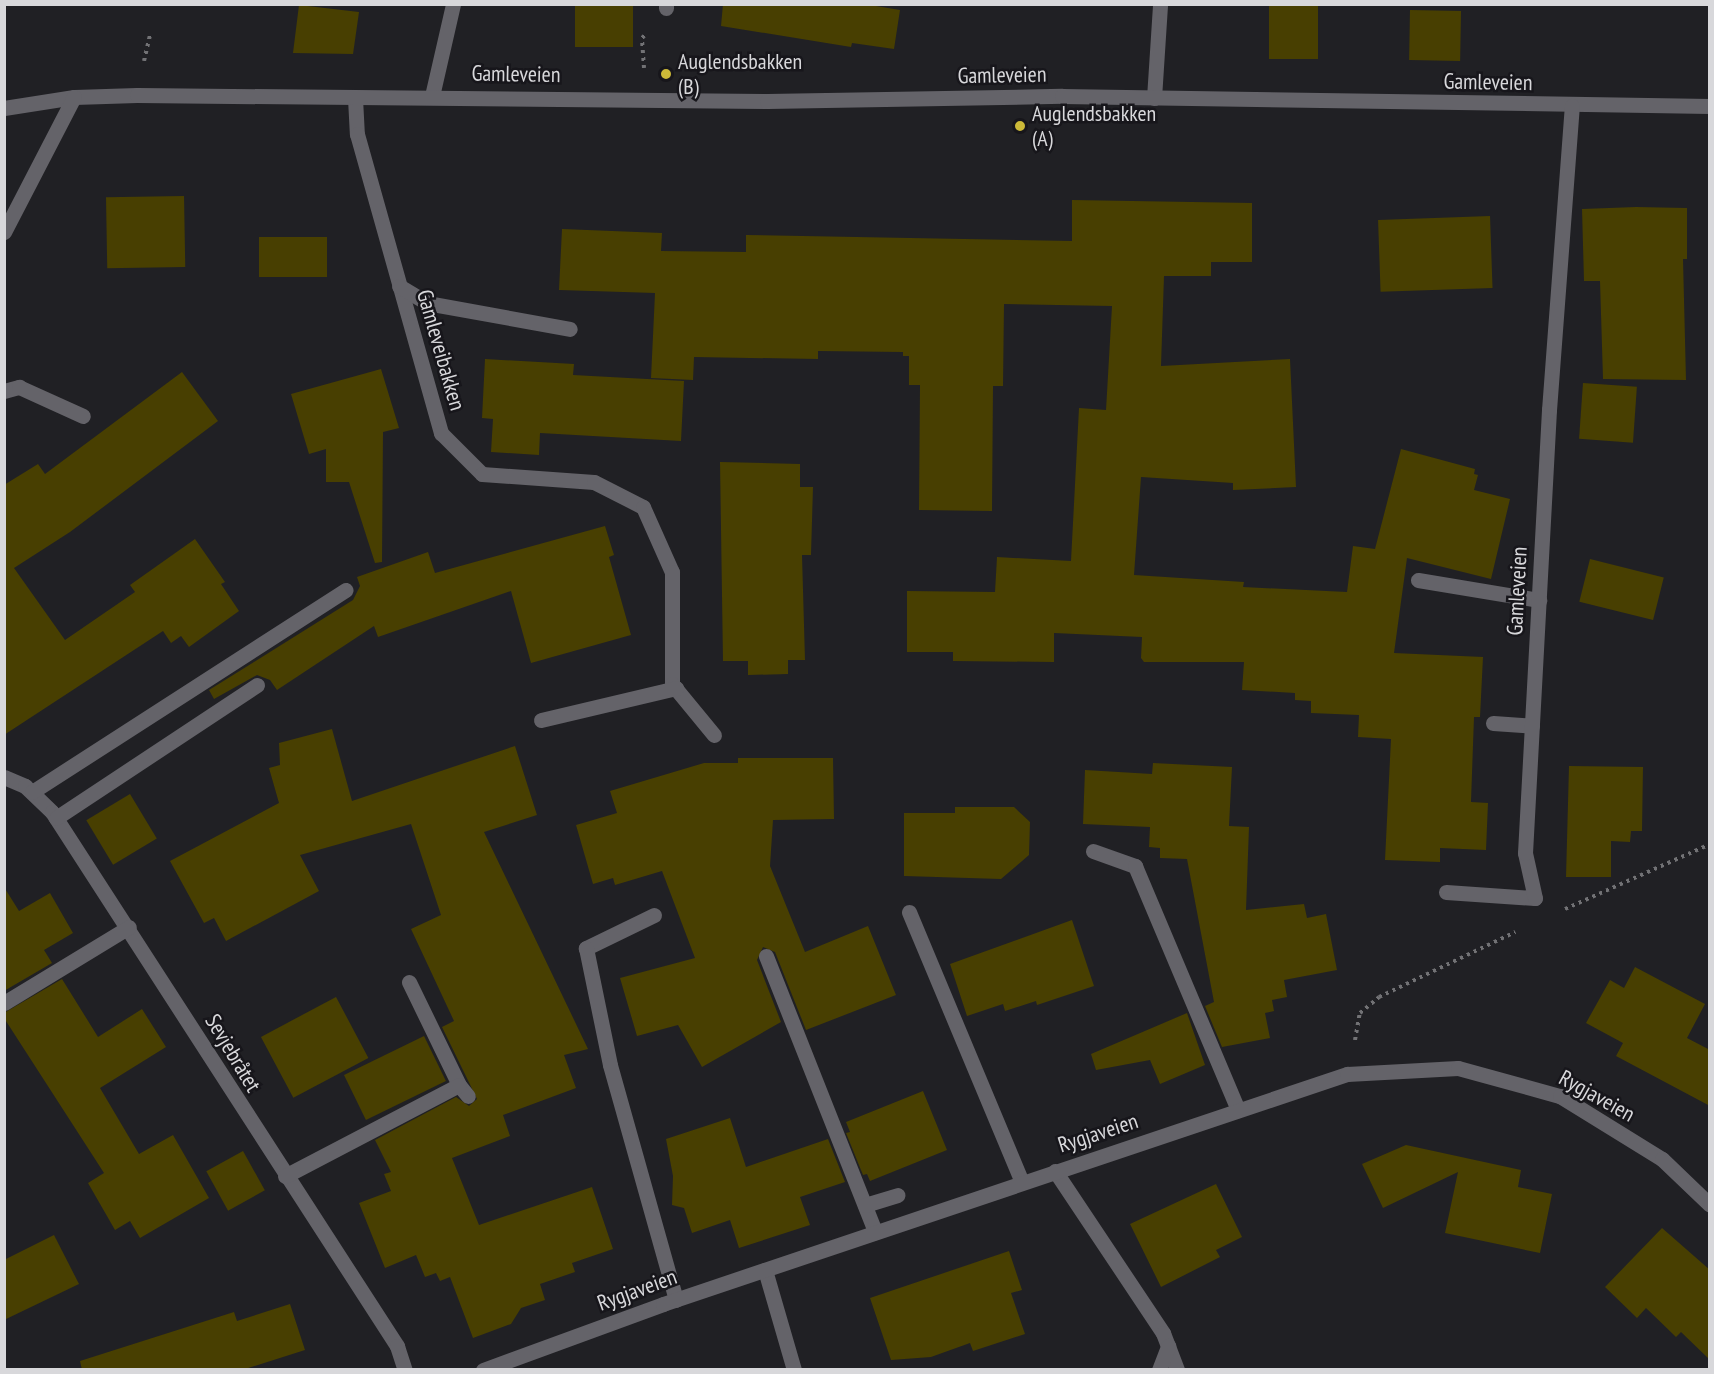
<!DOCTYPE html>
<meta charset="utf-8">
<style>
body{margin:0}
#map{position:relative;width:1714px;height:1374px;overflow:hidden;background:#202024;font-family:"PT Sans Narrow",sans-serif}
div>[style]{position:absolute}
.building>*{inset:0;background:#483f01;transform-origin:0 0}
.path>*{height:4px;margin-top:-2px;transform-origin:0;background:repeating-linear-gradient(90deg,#727275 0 3px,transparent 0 7.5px)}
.minor>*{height:15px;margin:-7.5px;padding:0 7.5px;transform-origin:7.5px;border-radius:7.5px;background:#646369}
.dots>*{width:16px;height:16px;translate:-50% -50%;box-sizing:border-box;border:3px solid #17161b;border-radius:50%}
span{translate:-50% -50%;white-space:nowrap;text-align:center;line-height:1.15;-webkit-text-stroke:5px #17161b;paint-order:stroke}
.poi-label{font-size:22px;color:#d8d8db}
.left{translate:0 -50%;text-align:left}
.street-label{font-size:22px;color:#d8d8db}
.frame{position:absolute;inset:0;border:6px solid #d8d8db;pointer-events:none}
</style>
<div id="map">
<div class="building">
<i style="left:575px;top:4px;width:58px;height:43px"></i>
<i style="clip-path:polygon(723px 4px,864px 4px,900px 10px,894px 49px,852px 43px,851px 47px,721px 26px)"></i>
<i style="left:1269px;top:4px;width:49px;height:55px"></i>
<i style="clip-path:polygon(299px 5px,359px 12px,353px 54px,293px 53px)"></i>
<i style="left:1410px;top:10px;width:51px;height:50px;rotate:1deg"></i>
<i style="left:184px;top:196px;width:71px;height:78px;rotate:89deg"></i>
<i style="clip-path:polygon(1072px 200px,1252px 203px,1252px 262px,1211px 262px,1211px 276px,1164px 276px,1161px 366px,1290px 359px,1296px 487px,1233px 490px,1233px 483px,1141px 477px,1134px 575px,1244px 582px,1243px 587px,1347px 592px,1353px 546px,1375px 549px,1401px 449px,1475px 469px,1474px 474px,1478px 475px,1474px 490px,1510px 499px,1491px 579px,1407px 558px,1394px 653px,1483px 657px,1480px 717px,1474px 717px,1471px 802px,1488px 803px,1486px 850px,1440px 848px,1440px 862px,1385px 860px,1391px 739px,1358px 737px,1359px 715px,1311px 713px,1311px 701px,1295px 700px,1295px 693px,1242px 690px,1244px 662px,1144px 662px,1141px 658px,1142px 637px,1054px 633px,1054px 662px,953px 661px,953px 652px,907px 652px,907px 591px,995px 592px,997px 557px,1071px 561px,1079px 408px,1106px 410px,1112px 306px,1004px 304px,1003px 386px,993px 386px,992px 511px,919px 510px,920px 385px,909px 385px,909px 356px,903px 356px,903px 352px,818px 351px,818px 359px,694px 357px,693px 380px,651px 378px,655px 293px,559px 290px,562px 229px,662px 233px,661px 251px,746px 252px,746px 235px,1072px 241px)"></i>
<i style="clip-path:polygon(1636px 207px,1687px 208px,1687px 259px,1683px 259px,1686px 380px,1603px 379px,1600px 281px,1584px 281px,1582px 209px)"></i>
<i style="left:1490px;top:216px;width:72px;height:112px;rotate:88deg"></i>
<i style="left:259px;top:237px;width:68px;height:40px"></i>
<i style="clip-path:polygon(485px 359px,574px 364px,573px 375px,684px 381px,681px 441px,540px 433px,539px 455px,491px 452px,493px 419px,482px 418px)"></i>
<i style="clip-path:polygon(381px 369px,399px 428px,383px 432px,382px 562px,375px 563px,349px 482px,326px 482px,326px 449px,309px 454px,291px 394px)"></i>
<i style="clip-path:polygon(182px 372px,218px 421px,70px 532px,14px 568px,65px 640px,135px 592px,130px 585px,195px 539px,225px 582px,221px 584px,239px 611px,189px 647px,181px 636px,171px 643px,163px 631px,4px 735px,4px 485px,38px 464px,45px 474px)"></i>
<i style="left:1583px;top:383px;width:54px;height:56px;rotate:4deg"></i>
<i style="clip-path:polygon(720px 462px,800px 464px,800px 487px,813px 487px,811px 555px,802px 555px,805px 660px,788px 660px,788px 674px,748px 675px,748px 661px,723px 661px)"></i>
<i style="clip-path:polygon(605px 526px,614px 555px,609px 557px,631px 635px,531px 663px,511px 591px,378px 637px,374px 626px,277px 690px,270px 680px,257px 675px,214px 699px,209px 690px,353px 600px,360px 586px,357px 577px,428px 552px,435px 573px)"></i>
<i style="left:1590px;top:559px;width:76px;height:44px;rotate:14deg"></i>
<i style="clip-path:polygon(332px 729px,352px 801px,515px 746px,537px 815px,484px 832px,588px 1049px,564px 1055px,576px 1088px,503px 1115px,510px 1136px,452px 1158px,479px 1225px,592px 1187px,613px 1249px,572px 1263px,575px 1272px,540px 1284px,545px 1300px,521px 1308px,511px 1324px,473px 1338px,450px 1277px,440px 1281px,436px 1273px,425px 1277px,416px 1255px,385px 1268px,359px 1203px,391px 1191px,384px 1174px,391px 1172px,375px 1140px,456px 1097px,469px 1106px,477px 1099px,442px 1027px,454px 1021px,411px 929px,441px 915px,411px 824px,300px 855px,319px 891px,226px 941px,214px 918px,204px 923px,170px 861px,279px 803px,269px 768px,280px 765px,279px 743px)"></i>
<i style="clip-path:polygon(738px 758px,833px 758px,834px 819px,773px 820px,770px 866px,805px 952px,868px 926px,896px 995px,806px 1030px,775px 952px,763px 947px,757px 960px,781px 1022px,702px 1067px,678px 1025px,637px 1036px,620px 978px,695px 958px,662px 871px,615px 885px,613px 878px,593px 884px,576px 825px,617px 813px,610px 791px,704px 763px,738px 763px)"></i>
<i style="clip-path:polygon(1153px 763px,1232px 767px,1229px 826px,1249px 827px,1246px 910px,1304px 904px,1307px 918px,1326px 914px,1337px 970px,1284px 980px,1287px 997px,1272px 1000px,1274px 1011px,1265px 1013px,1270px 1038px,1222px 1047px,1205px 1006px,1214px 1002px,1187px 859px,1160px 858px,1160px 848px,1149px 847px,1150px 827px,1083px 824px,1085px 770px,1152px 774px)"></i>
<i style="clip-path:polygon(1569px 766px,1643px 767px,1642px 831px,1631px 831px,1630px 842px,1611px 841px,1611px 877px,1566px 877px)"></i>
<i style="left:130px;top:794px;width:52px;height:51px;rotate:59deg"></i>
<i style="clip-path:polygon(955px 807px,1014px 807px,1030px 822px,1029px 855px,1001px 879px,904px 876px,904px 813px,955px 813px)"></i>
<i style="clip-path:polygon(4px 887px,19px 911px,50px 893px,73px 933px,44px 950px,52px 963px,4px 991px)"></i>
<i style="clip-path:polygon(1072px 920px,1094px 986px,1037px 1005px,1036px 1001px,1005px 1011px,1003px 1004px,967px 1016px,950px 964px)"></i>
<i style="clip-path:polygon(1635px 967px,1705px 1004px,1687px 1038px,1710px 1050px,1710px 1106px,1616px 1056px,1623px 1043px,1586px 1023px,1610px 980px,1624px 988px)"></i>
<i style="clip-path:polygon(62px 979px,98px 1037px,142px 1009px,166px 1047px,100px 1088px,139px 1154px,173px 1135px,209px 1198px,140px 1238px,130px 1221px,115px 1230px,88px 1183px,104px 1173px,4px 1018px,4px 1013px)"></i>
<i style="left:336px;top:997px;width:69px;height:85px;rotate:62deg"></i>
<i style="clip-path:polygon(1187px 1013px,1205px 1065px,1160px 1084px,1150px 1060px,1096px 1070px,1091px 1054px)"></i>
<i style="left:424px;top:1036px;width:50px;height:89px;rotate:64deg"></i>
<i style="clip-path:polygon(923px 1091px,947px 1150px,870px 1181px,867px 1174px,863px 1175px,846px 1133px,850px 1132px,846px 1122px)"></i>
<i style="clip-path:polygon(730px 1118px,746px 1167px,828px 1139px,845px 1182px,800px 1197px,810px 1225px,739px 1248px,730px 1220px,692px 1233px,684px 1208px,672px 1205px,673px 1176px,666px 1139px)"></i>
<i style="clip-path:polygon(1406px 1145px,1521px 1170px,1518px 1187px,1552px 1194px,1540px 1253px,1445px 1233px,1458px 1172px,1383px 1208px,1362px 1164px)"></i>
<i style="left:243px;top:1151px;width:45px;height:42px;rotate:61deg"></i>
<i style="clip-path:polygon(1216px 1184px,1242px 1237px,1216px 1250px,1220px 1257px,1161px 1287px,1130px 1224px)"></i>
<i style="clip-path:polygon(1662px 1228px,1710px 1270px,1710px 1360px,1681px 1332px,1676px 1337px,1646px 1308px,1637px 1318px,1605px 1287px)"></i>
<i style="clip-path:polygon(54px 1235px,79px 1284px,4px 1320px,4px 1260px)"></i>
<i style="clip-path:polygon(1009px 1251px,1022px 1290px,1011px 1293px,1025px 1334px,973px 1351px,970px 1343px,931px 1357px,891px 1360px,870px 1298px)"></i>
<i style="clip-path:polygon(290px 1304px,305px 1350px,242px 1370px,82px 1370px,80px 1361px,234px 1312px,237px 1321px)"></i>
</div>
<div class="path">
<i style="left:144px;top:61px;width:27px;rotate:-77deg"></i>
<i style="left:644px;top:68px;width:30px;rotate:-94deg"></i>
<i style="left:642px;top:38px;width:7px;rotate:-45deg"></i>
<i style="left:1565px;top:909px;width:159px;rotate:-24.1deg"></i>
<i style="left:1355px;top:1040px;width:27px;rotate:-80deg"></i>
<i style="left:1360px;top:1013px;width:25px;rotate:-40deg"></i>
<i style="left:1379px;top:997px;width:151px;rotate:-25.5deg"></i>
</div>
<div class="minor">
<i style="left:666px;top:8px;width:4px;rotate:-90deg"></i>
<i style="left:432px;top:96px;width:94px;rotate:-77.1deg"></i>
<i style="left:355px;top:98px;width:36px;rotate:87deg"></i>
<i style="left:357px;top:134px;width:311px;rotate:74.3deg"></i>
<i style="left:441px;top:433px;width:58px;rotate:45deg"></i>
<i style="left:482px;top:474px;width:112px;rotate:4.1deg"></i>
<i style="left:594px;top:482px;width:55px;rotate:27deg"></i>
<i style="left:643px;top:507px;width:71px;rotate:66deg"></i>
<i style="left:672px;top:572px;width:112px;rotate:90deg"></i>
<i style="left:672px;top:684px;width:66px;rotate:50.5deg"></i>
<i style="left:1154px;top:98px;width:94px;rotate:-86.3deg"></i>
<i style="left:4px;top:108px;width:71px;rotate:-8.9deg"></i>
<i style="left:74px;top:97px;width:63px;rotate:-1.8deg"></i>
<i style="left:137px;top:95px;width:630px;rotate:0.55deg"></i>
<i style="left:767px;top:101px;width:295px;rotate:-1deg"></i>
<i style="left:1062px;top:96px;width:648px;rotate:0.88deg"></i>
<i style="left:4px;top:232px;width:152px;rotate:-62.6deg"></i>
<i style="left:399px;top:286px;width:33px;rotate:31deg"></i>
<i style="left:427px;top:303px;width:145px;rotate:10.3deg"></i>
<i style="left:4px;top:391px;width:16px;rotate:-15deg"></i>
<i style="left:19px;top:387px;width:70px;rotate:24.4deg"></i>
<i style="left:1418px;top:580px;width:123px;rotate:9.4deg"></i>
<i style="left:541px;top:720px;width:139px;rotate:-13.3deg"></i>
<i style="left:1493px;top:723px;width:39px;rotate:4deg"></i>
<i style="left:4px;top:777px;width:23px;rotate:23deg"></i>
<i style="left:25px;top:786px;width:37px;rotate:44deg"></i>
<i style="left:52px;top:812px;width:636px;rotate:57.13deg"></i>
<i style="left:397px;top:1346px;width:25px;rotate:72deg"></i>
<i style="left:32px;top:792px;width:373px;rotate:-32.8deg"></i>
<i style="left:56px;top:818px;width:241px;rotate:-33.5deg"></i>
<i style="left:1093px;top:851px;width:45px;rotate:19.7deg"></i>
<i style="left:1135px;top:866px;width:265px;rotate:67.1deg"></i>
<i style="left:1446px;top:892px;width:89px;rotate:3.9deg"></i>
<i style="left:1535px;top:898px;width:46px;rotate:-102.5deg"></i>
<i style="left:1525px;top:853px;width:444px;rotate:-86.9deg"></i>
<i style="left:1549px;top:410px;width:305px;rotate:-85.7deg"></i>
<i style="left:909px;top:912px;width:293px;rotate:67.3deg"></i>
<i style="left:654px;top:915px;width:76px;rotate:154.1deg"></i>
<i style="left:586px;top:948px;width:119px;rotate:78.4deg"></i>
<i style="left:610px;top:1065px;width:244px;rotate:74.3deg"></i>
<i style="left:766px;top:956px;width:297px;rotate:68.4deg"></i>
<i style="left:409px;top:982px;width:114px;rotate:64.1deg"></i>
<i style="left:459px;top:1085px;width:14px;rotate:51deg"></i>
<i style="left:4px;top:1003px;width:146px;rotate:-31.3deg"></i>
<i style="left:1055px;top:1171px;width:195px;rotate:56.3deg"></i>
<i style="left:1163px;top:1333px;width:40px;rotate:69deg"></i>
<i style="left:285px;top:1176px;width:196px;rotate:-27.6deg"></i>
<i style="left:865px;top:1205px;width:34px;rotate:-17deg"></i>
<i style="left:765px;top:1270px;width:104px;rotate:73.8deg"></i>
<i style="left:483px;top:1370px;width:192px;rotate:-20.1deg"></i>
<i style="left:663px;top:1304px;width:722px;rotate:-18.59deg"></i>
<i style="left:1347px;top:1074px;width:111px;rotate:-3.1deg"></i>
<i style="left:1458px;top:1068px;width:106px;rotate:15.4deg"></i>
<i style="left:1560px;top:1096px;width:120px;rotate:31.7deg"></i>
<i style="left:1662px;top:1159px;width:66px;rotate:43.8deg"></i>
<i style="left:1159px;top:1370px;width:26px;rotate:-69deg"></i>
</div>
<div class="dots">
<i style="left:666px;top:74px;background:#ccb938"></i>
<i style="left:1020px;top:126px;background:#ccb938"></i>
</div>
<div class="poi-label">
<span class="left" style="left:678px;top:74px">Auglendsbakken<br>(B)</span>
<span class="left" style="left:1032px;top:126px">Auglendsbakken<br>(A)</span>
</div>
<div class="street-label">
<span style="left:516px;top:74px;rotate:1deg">Gamleveien</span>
<span style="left:1002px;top:75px;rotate:-1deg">Gamleveien</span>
<span style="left:1488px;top:82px;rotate:1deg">Gamleveien</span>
<span style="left:441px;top:350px;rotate:74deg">Gamleveibakken</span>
<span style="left:1517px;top:591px;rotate:-87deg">Gamleveien</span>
<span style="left:233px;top:1053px;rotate:59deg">Sevjebråtet</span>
<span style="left:1597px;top:1096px;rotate:29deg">Rygjaveien</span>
<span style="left:1098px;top:1133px;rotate:-18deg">Rygjaveien</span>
<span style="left:637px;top:1290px;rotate:-20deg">Rygjaveien</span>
</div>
<div class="frame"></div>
</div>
